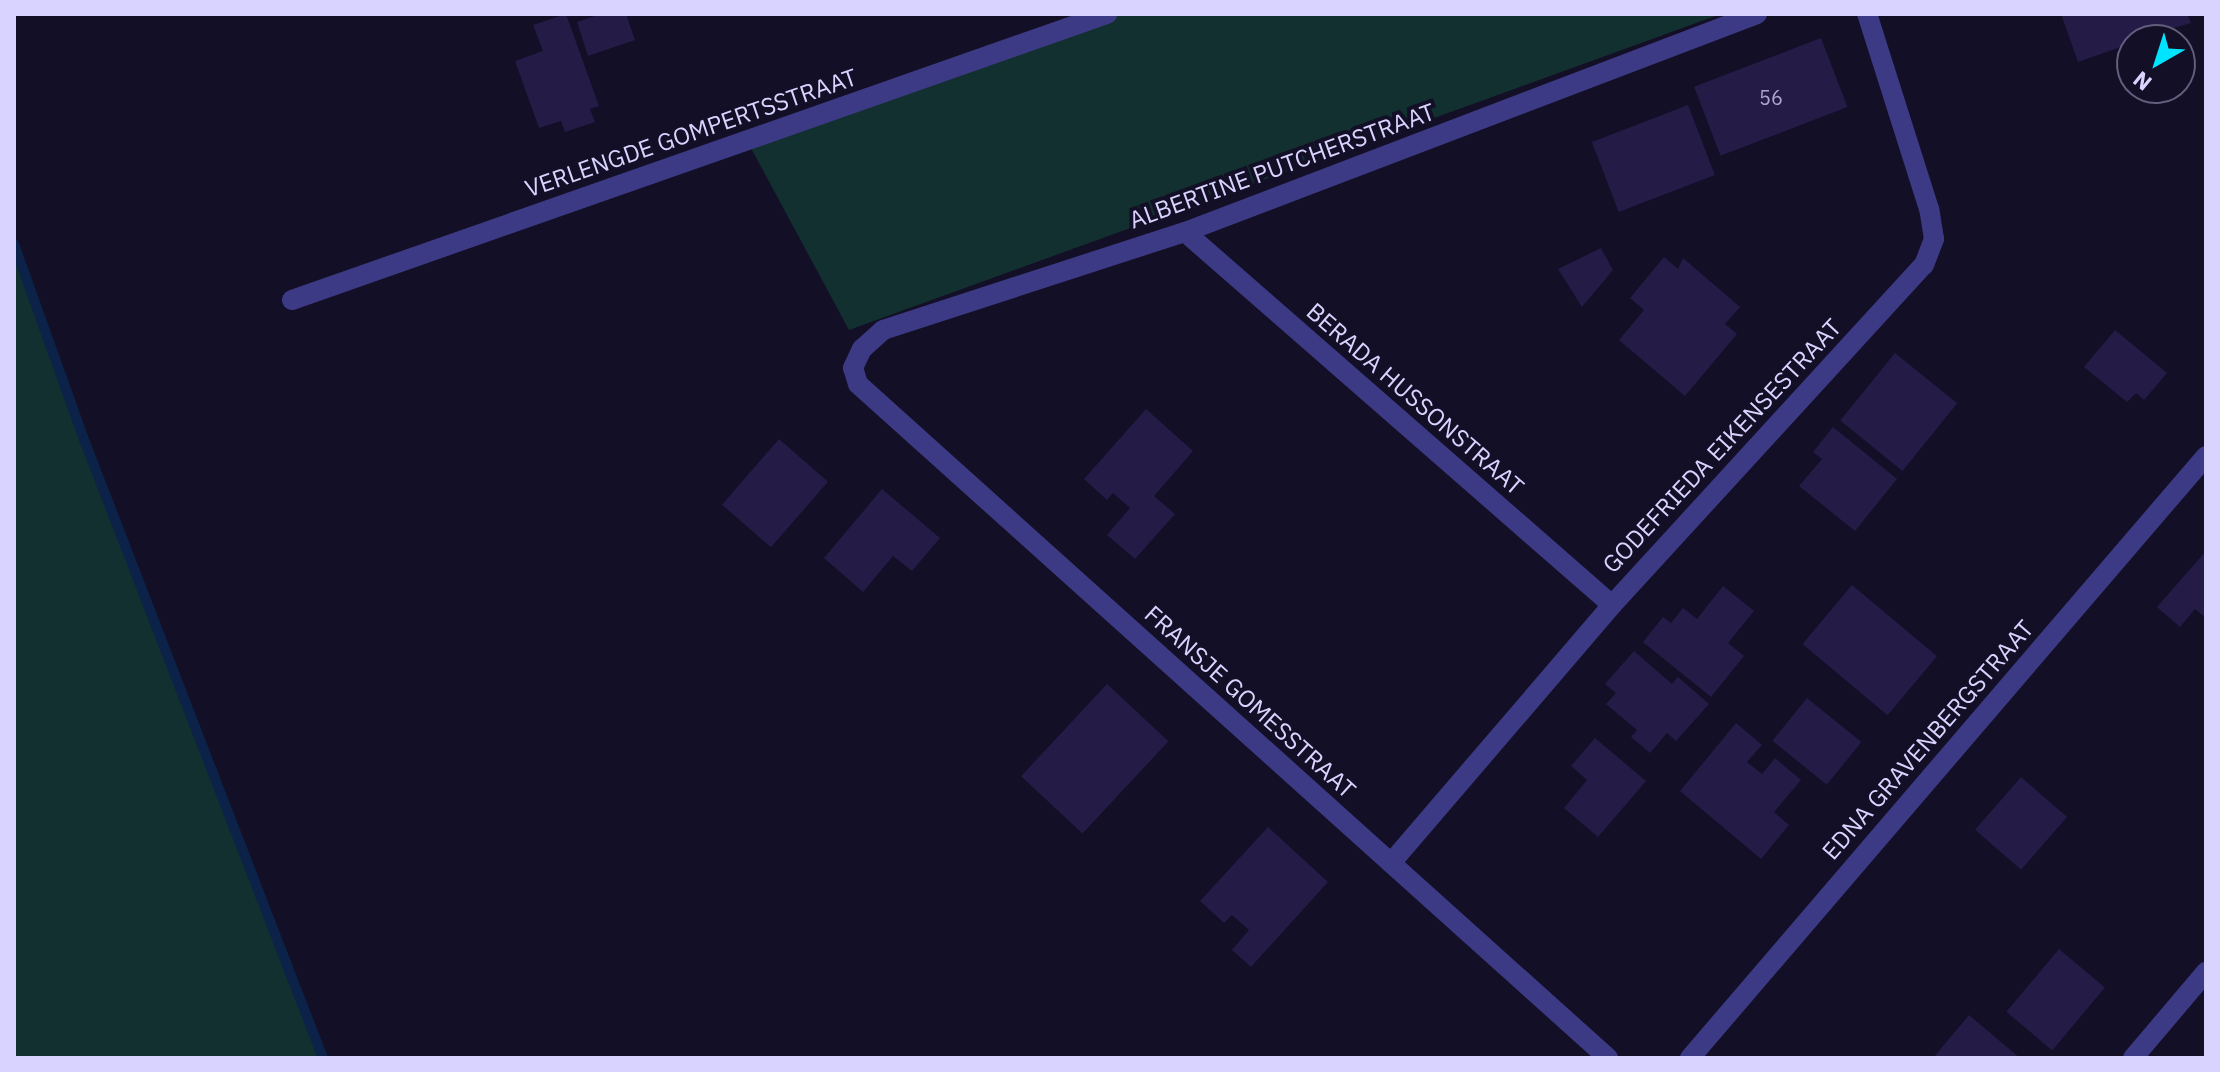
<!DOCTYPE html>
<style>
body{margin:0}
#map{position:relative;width:2220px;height:1072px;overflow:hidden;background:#130f26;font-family:"IBM Plex Sans",sans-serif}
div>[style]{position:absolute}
.green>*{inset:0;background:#12302f}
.stream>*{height:10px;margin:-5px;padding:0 5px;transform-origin:5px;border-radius:5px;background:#0c2248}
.building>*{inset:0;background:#241b47;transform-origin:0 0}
.minor>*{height:20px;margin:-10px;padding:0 10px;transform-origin:10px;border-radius:10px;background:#3d3a85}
span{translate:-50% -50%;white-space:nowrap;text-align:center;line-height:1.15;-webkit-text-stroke:8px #130f26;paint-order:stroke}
.number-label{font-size:20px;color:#aca6d1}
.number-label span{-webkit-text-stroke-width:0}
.street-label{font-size:24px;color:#d9d4ff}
.frame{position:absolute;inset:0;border:16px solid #d9d4ff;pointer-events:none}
.north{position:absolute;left:2116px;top:24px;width:80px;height:80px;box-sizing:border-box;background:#130f26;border:2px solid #625e7d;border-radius:50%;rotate:219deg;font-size:22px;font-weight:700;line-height:32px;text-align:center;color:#d9d4ff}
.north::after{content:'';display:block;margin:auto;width:28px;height:36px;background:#00e5ff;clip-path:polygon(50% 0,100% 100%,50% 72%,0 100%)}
</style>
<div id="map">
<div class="green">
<i style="clip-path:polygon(1080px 14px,1721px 14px,849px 330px,744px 135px)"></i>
<i style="clip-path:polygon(14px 244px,85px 442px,323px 1058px,14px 1058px)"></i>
</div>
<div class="stream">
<i style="left:14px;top:244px;width:210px;rotate:70.3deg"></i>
<i style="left:85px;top:442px;width:660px;rotate:68.88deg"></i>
</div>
<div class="building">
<i style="clip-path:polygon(566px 14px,599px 106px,590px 109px,595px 122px,565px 132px,561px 121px,539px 128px,515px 61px,543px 51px,533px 25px)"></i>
<i style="clip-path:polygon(601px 14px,626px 14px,635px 40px,588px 56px,577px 22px)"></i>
<i style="clip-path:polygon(2061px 14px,2187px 14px,2191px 23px,2132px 40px,2132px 43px,2078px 62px)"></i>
<i style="left:1821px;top:38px;width:74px;height:136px;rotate:69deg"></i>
<i style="left:1688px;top:105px;width:75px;height:103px;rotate:69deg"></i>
<i style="clip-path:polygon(1601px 248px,1613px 270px,1582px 307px,1558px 269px)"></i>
<i style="clip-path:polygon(1664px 257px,1678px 269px,1683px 258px,1740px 307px,1725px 324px,1737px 334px,1685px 396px,1619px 340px,1644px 310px,1630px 298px)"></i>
<i style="clip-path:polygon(2115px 330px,2167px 373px,2144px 400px,2136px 393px,2127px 402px,2084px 367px)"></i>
<i style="left:1895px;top:353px;width:80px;height:87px;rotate:39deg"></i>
<i style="clip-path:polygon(1146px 409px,1193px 451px,1154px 496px,1175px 514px,1135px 559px,1107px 535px,1130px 508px,1113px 493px,1107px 500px,1084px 479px)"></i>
<i style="clip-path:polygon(1833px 427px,1897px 479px,1855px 531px,1799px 486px,1822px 459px,1813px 452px)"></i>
<i style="left:779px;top:439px;width:65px;height:87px;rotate:41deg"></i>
<i style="clip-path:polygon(882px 489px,940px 538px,912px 571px,893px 556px,863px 592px,824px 558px)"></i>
<i style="clip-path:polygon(2206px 551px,2206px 618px,2195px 609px,2180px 627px,2157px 607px)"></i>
<i style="left:1852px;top:585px;width:111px;height:77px;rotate:40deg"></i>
<i style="clip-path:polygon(1723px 586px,1754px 611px,1728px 643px,1744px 656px,1711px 697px,1643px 642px,1663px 617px,1671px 623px,1683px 608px,1697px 619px)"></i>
<i style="clip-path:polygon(1634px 651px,1672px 684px,1678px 677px,1709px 704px,1676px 741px,1667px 733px,1650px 753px,1631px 737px,1637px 730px,1606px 704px,1616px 693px,1605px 684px)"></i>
<i style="left:1107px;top:684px;width:84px;height:126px;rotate:43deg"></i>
<i style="left:1807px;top:698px;width:70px;height:55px;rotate:39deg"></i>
<i style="clip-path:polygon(1736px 723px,1762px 745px,1747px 762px,1762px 774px,1775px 758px,1801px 780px,1774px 812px,1789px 825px,1761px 859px,1680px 791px)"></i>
<i style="clip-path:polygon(1595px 738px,1646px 781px,1598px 837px,1564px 808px,1587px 780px,1571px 766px)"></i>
<i style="left:2021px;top:777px;width:61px;height:70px;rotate:41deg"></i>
<i style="clip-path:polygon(1268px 827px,1328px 882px,1251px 967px,1232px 950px,1249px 930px,1232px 915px,1224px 923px,1200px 901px)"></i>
<i style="left:2059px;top:949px;width:60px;height:82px;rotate:40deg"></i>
<i style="clip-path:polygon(1969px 1015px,2020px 1058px,1933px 1058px)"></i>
</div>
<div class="minor">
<i style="left:1185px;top:232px;width:567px;rotate:41.14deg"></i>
<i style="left:292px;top:300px;width:864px;rotate:-19.34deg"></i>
<i style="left:1391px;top:863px;width:340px;rotate:-49.4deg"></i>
<i style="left:1612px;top:605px;width:461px;rotate:-47.5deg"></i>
<i style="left:1924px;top:265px;width:28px;rotate:-69deg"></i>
<i style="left:1934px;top:239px;width:30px;rotate:-99deg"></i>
<i style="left:1929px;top:209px;width:205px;rotate:-107.6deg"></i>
<i style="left:1608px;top:1058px;width:1008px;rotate:-138.06deg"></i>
<i style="left:858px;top:384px;width:17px;rotate:-107deg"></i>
<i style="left:853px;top:368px;width:21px;rotate:-65deg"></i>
<i style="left:862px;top:349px;width:28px;rotate:-42deg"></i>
<i style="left:883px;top:330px;width:318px;rotate:-18deg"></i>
<i style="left:1185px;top:232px;width:612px;rotate:-20.86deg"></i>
<i style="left:1690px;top:1058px;width:793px;rotate:-49.4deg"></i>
<i style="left:2133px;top:1058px;width:113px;rotate:-49.7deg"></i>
</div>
<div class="number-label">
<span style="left:1771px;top:97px">56</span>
</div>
<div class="street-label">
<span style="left:691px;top:133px;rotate:-19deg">VERLENGDE GOMPERTSSTRAAT</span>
<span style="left:1282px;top:166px;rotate:-20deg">ALBERTINE PUTCHERSTRAAT</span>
<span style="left:1415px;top:399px;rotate:41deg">BERADA HUSSONSTRAAT</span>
<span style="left:1722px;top:446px;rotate:-47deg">GODEFRIEDA EIKENSESTRAAT</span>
<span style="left:1250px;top:702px;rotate:42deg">FRANSJE GOMESSTRAAT</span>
<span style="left:1928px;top:740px;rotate:-49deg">EDNA GRAVENBERGSTRAAT</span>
</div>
<div class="frame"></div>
<div class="north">N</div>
</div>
